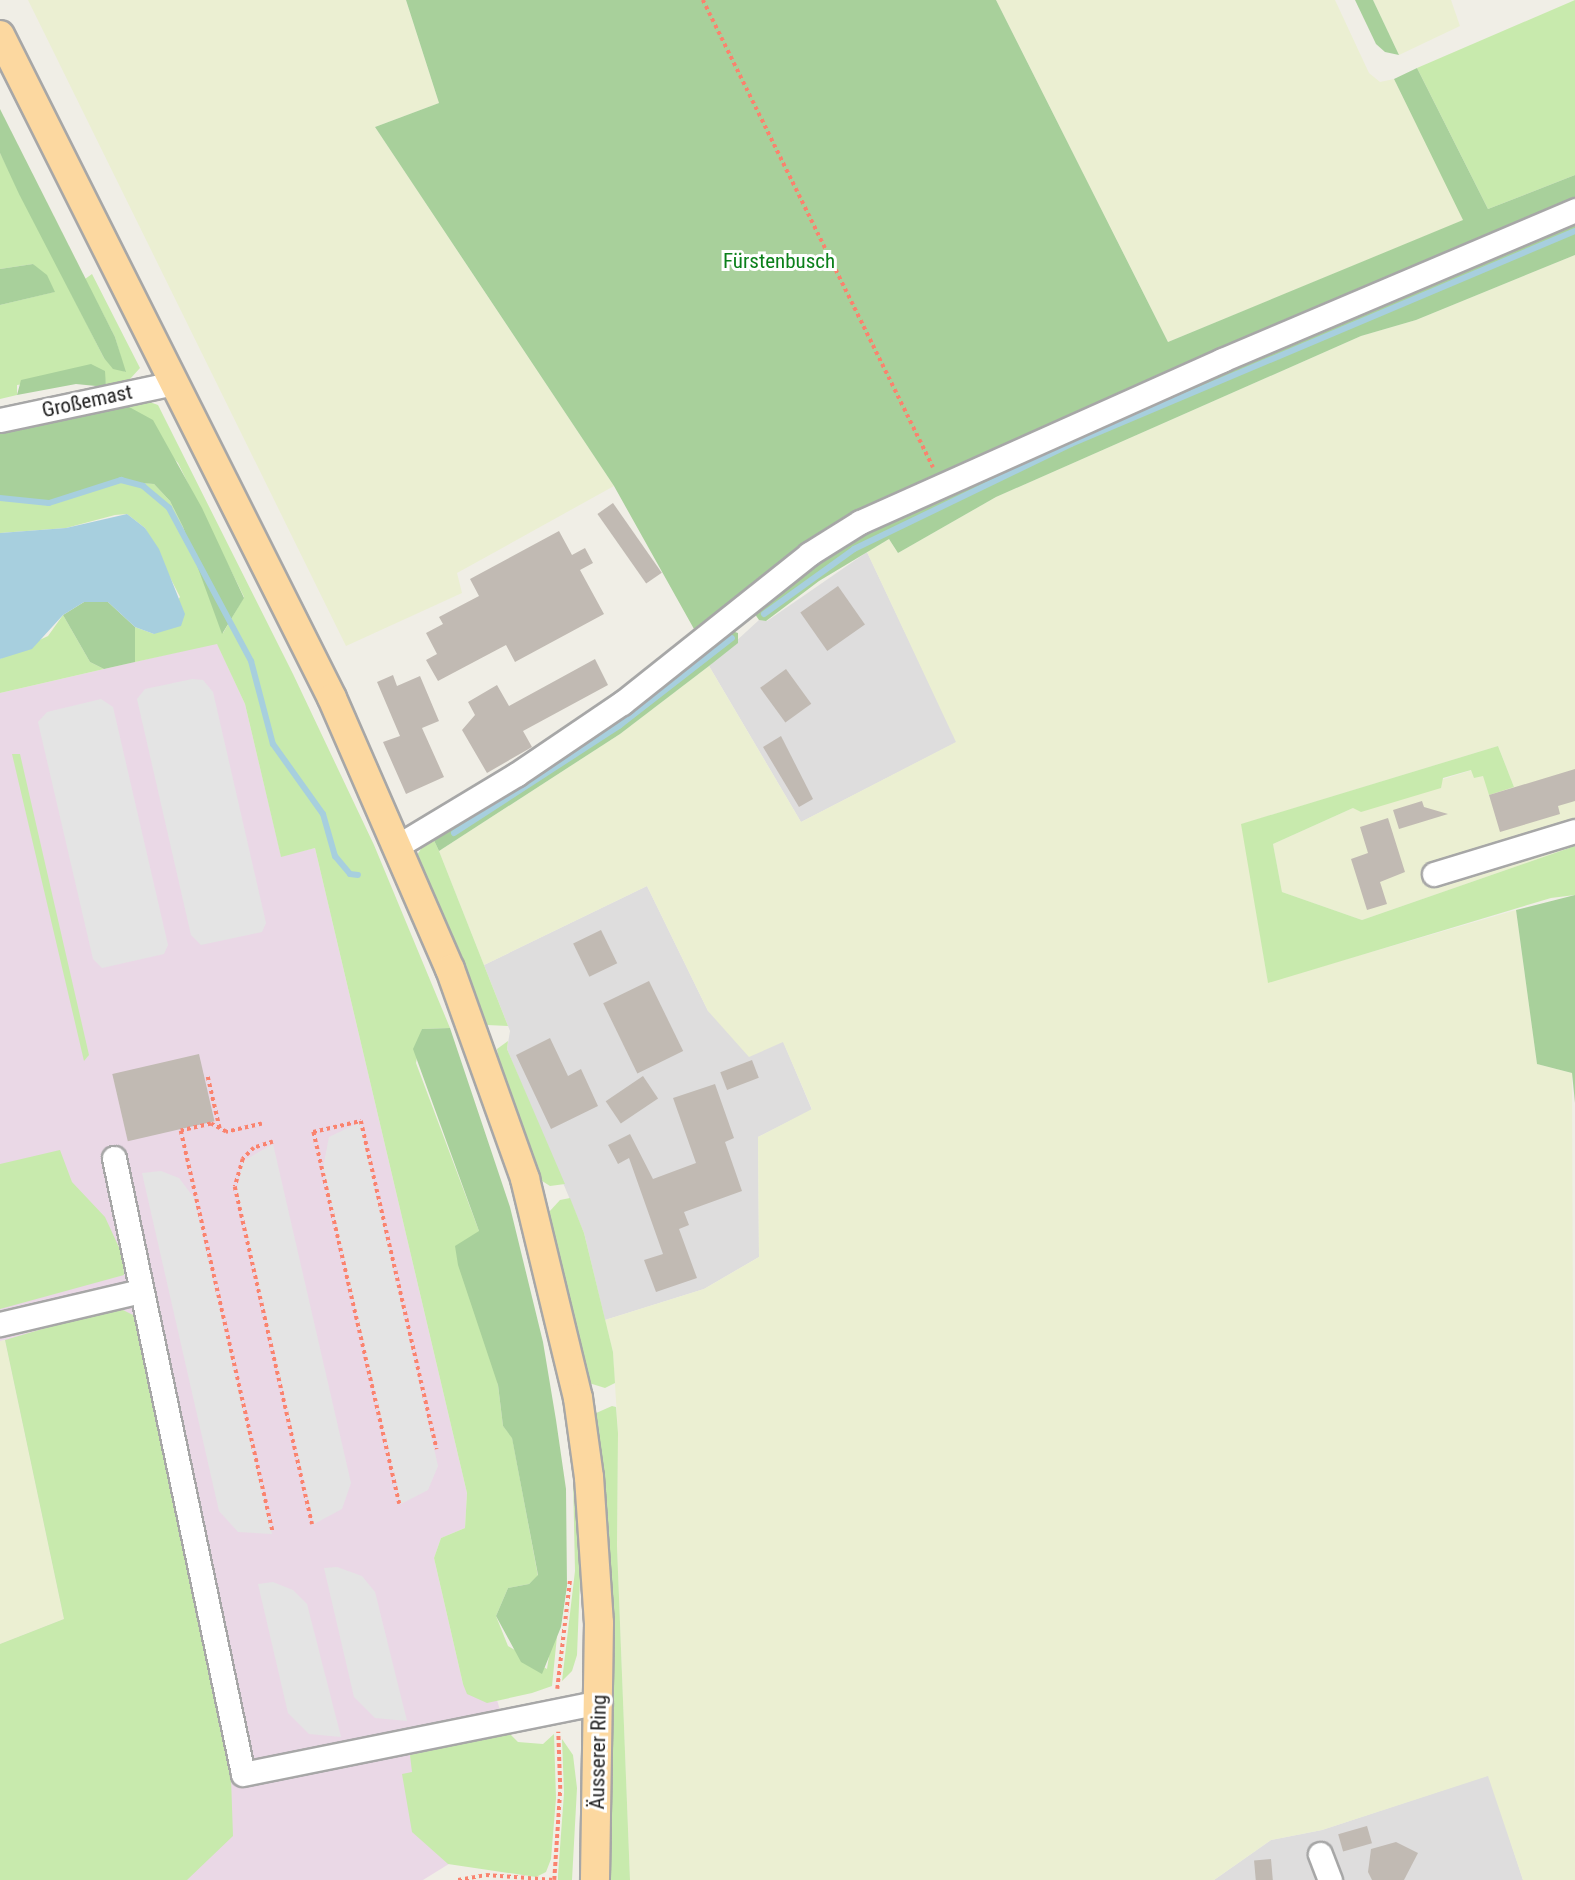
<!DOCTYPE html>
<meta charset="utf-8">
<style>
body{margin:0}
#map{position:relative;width:1575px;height:1880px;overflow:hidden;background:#f0eee6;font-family:"Roboto Condensed",sans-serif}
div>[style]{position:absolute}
.residential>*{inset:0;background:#dedddd}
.industrial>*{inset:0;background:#ead8e6}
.farmland>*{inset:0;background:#ebefd2}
.grass>*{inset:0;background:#c8eaad}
.forest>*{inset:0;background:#a8d09b}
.parking>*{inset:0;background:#e4e4e4}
.water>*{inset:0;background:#a7cfde}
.stream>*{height:6px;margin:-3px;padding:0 3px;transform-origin:3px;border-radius:3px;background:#a7cfde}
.building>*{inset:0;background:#c1bab3;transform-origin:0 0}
.path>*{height:3.5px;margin-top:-1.75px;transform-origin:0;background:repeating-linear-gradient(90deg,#fa836e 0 3.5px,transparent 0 7px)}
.roads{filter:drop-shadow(2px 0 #a7a7a7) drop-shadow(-2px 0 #a7a7a7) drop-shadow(0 2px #a7a7a7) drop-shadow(0 -2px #a7a7a7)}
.minor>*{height:23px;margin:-11.5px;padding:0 11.5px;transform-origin:11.5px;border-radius:11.5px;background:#fff}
.major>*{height:28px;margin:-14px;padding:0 14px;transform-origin:14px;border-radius:14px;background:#fcd8a0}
span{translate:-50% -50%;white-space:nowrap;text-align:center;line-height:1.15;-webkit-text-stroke:6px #fff;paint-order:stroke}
.park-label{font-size:21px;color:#0c801b}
.street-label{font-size:21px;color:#202020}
</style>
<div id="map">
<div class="residential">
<i style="clip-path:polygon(867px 552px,957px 742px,801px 822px,709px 666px,759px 620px,767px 621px)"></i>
<i style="clip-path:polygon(647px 886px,708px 1011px,783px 1041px,812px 1110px,758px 1137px,759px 1257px,704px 1289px,605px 1320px,584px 1233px,507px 1049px,510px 1031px,484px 965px)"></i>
<i style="clip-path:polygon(1489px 1775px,1523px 1880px,1214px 1880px,1271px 1840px,1322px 1830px)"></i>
</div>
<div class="industrial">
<i style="clip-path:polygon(217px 643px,245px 704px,281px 856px,315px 848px,467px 1493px,465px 1528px,441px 1538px,434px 1558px,463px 1684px,487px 1702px,497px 1700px,509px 1740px,473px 1849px,423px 1880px,0 1880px,0 1644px,64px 1619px,5px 1340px,0 1341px,0 693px)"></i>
</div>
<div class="farmland">
<i style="clip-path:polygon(28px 0,406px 0,439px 103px,375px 127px,614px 486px,457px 573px,462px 593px,346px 646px)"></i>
<i style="clip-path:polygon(996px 0,1335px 0,1369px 73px,1380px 82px,1394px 79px,1464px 220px,1168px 342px)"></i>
<i style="clip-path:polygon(1373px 0,1451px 0,1460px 26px,1399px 55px)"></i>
<i style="clip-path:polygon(1575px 255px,1575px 846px,1362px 920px,1282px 892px,1273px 844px,1353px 808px,1472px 770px,1514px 787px,1498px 746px,1242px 824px,1268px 982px,1516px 910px,1537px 1064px,1572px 1073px,1575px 1880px,1523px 1880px,1488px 1776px,1322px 1830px,1271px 1840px,1214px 1880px,630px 1880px,617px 1546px,618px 1433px,613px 1352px,605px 1320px,704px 1289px,759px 1257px,758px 1137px,812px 1109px,783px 1042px,749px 1057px,708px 1011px,647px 886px,484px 965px,439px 851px,620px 734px,709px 666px,801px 822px,956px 742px,867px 552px,889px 539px,898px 553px,996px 497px,1361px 336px,1416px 320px)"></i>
<i style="clip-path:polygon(5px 1340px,64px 1619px,0 1644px,0 1341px)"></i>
</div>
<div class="grass">
<i style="clip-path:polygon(1575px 0,1575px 175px,1488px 209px,1417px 68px)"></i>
<i style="clip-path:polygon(0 153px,104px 358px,125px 372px,115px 337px,85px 279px,92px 274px,140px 368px,130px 379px,106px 387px,104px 371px,17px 385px,17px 395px,0 399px,0 305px,54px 292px,33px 264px,0 269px)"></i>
<i style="clip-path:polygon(144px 400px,158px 405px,293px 674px,374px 845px,450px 1028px,422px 1029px,416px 1063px,479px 1231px,503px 1426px,512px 1437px,538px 1576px,529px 1584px,508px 1588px,496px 1616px,508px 1646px,547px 1669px,551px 1643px,557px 1636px,552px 1686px,532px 1693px,487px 1703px,467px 1694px,463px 1684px,434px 1558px,441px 1538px,465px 1528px,467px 1493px,315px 848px,281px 857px,245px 704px,217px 644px,135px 662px,135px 627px,154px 634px,180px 597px,145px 528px,127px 514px,115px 515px,66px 528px,0 533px,0 498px,49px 503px,111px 481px,154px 484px,170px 501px,183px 527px,223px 633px,244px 597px,178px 463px,120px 402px)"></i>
<i style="clip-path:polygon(63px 615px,90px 662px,104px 669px,0 693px,0 659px,48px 636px)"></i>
<i style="clip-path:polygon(1498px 746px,1514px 787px,1489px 795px,1483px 776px,1474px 778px,1471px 770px,1443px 778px,1441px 788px,1361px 812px,1353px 808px,1273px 844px,1282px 892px,1362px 920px,1575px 846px,1575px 895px,1551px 898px,1268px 983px,1241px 824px)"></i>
<i style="clip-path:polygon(12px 754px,20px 754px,89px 1055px,84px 1061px)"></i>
<i style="clip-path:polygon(431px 834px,439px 851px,508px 1026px,487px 1025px,417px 855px)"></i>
<i style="clip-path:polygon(508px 1041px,507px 1049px,565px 1184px,550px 1186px,539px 1179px,499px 1061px,497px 1049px)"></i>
<i style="clip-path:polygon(60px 1150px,72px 1182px,105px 1217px,123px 1256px,124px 1275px,0 1309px,0 1164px)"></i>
<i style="clip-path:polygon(570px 1198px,584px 1233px,613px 1352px,615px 1383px,605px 1388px,589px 1383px,549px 1212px,560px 1200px)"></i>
<i style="clip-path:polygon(117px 1307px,133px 1315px,142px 1341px,231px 1778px,233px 1836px,187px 1880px,0 1880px,0 1644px,64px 1619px,5px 1340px)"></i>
<i style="clip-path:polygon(612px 1406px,616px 1407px,618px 1433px,617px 1546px,630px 1880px,608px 1880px,613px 1658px,607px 1525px,594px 1414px)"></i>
<i style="clip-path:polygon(573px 1476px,578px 1476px,581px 1554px,577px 1655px,572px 1671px,562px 1681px,575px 1571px)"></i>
<i style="clip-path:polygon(508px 1732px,518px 1742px,543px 1744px,554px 1734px,556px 1798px,551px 1859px,546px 1872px,536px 1877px,448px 1864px,412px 1832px,402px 1774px,412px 1772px,410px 1755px)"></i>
<i style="clip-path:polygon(562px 1739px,573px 1755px,577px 1788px,572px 1880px,558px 1880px,558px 1875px,564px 1793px)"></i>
</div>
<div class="forest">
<i style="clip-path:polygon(406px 0,996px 0,1168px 342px,1463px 220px,1394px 79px,1417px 68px,1488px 209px,1575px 175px,1575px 200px,926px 480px,826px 528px,694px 629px,614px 486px,375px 127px,439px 103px)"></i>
<i style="clip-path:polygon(1355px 0,1373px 0,1399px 55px,1385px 52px,1376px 44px)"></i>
<i style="clip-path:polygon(0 109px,115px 337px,126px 372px,113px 369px,104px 358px,19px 194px,0 153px)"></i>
<i style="clip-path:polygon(1575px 216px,1575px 255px,1416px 320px,1361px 336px,996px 497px,898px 553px,889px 539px,819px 581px,766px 621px,759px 620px,750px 607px,831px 545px)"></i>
<i style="clip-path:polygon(33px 264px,47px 275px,55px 292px,0 305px,0 269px)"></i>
<i style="clip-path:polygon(91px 364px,105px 371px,106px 387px,76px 384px,17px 395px,21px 380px)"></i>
<i style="clip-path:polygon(120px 402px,153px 420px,202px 508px,244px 598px,222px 634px,183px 527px,170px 501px,154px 484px,111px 481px,49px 503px,0 498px,0 427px)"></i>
<i style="clip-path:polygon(84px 602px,108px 602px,135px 627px,135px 662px,104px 669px,90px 662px,63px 615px)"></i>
<i style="clip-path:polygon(726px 629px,738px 633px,738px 643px,709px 666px,620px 734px,439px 851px,431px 834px)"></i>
<i style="clip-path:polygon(1575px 895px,1575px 1103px,1572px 1073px,1537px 1064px,1516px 910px)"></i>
<i style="clip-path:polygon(450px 1028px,510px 1207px,543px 1342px,556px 1420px,566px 1489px,567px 1586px,561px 1627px,542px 1674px,521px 1662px,496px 1616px,508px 1588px,529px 1584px,538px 1575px,512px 1438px,503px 1426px,498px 1385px,458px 1265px,455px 1246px,479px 1231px,413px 1049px,422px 1029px)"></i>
</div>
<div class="parking">
<i style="clip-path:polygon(192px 679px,203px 680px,213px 692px,266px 923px,262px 932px,201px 945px,191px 935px,137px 699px,145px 689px)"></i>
<i style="clip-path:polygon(101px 699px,113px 707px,168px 945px,164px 954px,102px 968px,93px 959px,38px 722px,47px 712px)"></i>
<i style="clip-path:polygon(360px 1122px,438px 1466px,428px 1490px,401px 1504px,323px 1168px,329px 1137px)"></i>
<i style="clip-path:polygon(273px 1144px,351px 1483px,342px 1509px,314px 1524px,237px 1190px,243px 1161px)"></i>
<i style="clip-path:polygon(161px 1171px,179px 1178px,194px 1198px,272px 1534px,238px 1532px,219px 1511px,142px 1173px)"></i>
<i style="clip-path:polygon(337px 1567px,362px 1576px,375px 1592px,407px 1721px,375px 1718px,354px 1697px,324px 1568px)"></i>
<i style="clip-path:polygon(273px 1582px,293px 1590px,307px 1604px,341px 1737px,309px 1734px,288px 1713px,258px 1584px)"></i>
</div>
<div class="water">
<i style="clip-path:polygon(127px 514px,145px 528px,159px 549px,185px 614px,181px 626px,154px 634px,135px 627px,108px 602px,84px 602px,63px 615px,32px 649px,0 659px,0 533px,66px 528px)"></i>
</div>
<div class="stream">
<i style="left:0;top:498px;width:49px;rotate:5.8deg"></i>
<i style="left:49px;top:503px;width:76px;rotate:-17.7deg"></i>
<i style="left:121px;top:480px;width:23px;rotate:15deg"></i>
<i style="left:143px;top:486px;width:34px;rotate:40deg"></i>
<i style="left:169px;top:508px;width:174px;rotate:61.8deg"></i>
<i style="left:251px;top:661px;width:86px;rotate:75.2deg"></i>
<i style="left:273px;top:744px;width:86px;rotate:54.5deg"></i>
<i style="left:323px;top:814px;width:44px;rotate:74.1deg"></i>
<i style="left:335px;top:856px;width:23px;rotate:50deg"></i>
<i style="left:350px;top:874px;width:8px;rotate:7deg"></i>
<i style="left:764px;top:614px;width:111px;rotate:-35.8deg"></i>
<i style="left:854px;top:549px;width:241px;rotate:-25.8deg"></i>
<i style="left:1071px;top:444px;width:547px;rotate:-22.91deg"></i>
<i style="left:454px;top:833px;width:197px;rotate:-33deg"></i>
<i style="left:619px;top:726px;width:143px;rotate:-37.9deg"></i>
</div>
<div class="building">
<i style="left:613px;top:503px;width:85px;height:19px;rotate:55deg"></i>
<i style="clip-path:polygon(559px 531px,572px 555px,585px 548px,593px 563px,580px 570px,604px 614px,515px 662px,506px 645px,438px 681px,426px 660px,437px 654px,426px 633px,443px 624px,439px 617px,479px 596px,470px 579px)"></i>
<i style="left:838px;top:586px;width:47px;height:46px;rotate:55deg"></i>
<i style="clip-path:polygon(595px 659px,608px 685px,523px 731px,532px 747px,487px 773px,462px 730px,475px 715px,468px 702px,497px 685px,509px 706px)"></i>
<i style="left:786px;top:669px;width:43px;height:32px;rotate:54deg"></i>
<i style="clip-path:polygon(393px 675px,397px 686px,420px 676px,439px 721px,422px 728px,444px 777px,406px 794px,383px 742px,400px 736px,377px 682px)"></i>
<i style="clip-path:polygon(781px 736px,813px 799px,799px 807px,763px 747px)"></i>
<i style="clip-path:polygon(1575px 769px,1575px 801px,1558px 806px,1560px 814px,1500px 832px,1489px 795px)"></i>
<i style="clip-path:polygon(1422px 801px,1424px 807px,1448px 814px,1399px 829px,1393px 810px)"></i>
<i style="clip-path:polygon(1388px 818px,1405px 872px,1380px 882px,1387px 904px,1367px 910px,1351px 859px,1368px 853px,1360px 827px)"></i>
<i style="left:601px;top:930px;width:37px;height:31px;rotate:64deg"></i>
<i style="left:649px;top:981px;width:78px;height:51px;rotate:64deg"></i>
<i style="clip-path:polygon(550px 1038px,568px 1076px,581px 1069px,598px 1106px,551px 1129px,516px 1055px)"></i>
<i style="left:199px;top:1054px;width:69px;height:89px;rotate:77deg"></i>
<i style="left:752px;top:1060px;width:19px;height:34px;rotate:69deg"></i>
<i style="left:643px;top:1076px;width:27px;height:45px;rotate:56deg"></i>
<i style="clip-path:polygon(715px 1084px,734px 1138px,725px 1142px,742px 1191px,684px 1212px,689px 1225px,679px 1229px,697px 1278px,656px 1292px,644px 1260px,663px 1254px,629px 1158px,618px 1164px,608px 1145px,630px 1134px,653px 1179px,696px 1163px,673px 1098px)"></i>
<i style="left:1367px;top:1826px;width:18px;height:30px;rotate:74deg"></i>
<i style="clip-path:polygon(1396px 1842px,1418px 1853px,1404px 1880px,1372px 1880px,1368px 1872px,1371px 1849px)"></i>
<i style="left:1271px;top:1859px;width:21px;height:17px;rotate:85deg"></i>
</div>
<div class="path">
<i style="left:703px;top:0;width:521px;rotate:63.78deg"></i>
<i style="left:208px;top:1077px;width:53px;rotate:77deg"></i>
<i style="left:262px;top:1124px;width:37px;rotate:167deg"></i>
<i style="left:226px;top:1132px;width:17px;rotate:-152deg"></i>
<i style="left:211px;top:1124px;width:31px;rotate:167deg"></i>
<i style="left:181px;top:1131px;width:412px;rotate:77.1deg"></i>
<i style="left:273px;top:1142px;width:20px;rotate:162deg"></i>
<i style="left:254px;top:1148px;width:16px;rotate:135deg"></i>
<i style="left:243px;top:1159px;width:29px;rotate:106deg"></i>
<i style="left:235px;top:1187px;width:346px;rotate:77.1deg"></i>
<i style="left:399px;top:1504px;width:382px;rotate:-103deg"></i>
<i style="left:313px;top:1132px;width:49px;rotate:-12.9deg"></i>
<i style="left:361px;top:1121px;width:337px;rotate:77deg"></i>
<i style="left:557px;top:1689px;width:111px;rotate:-83.3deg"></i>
<i style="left:458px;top:1880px;width:28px;rotate:-10deg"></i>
<i style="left:486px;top:1875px;width:68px;rotate:4.2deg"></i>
<i style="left:554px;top:1880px;width:91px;rotate:-86.2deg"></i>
<i style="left:560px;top:1789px;width:57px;rotate:-92deg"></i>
</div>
<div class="roads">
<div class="minor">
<i style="left:0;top:420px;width:178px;rotate:-12deg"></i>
<i style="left:399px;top:845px;width:138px;rotate:-31deg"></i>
<i style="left:517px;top:774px;width:127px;rotate:-34.1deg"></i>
<i style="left:622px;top:703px;width:239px;rotate:-38.5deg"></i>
<i style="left:809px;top:554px;width:60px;rotate:-32.1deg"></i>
<i style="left:860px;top:522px;width:397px;rotate:-24.1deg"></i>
<i style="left:1222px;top:360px;width:384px;rotate:-23deg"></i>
<i style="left:1434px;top:874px;width:147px;rotate:-17deg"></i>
<i style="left:114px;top:1158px;width:629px;rotate:78.17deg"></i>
<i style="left:243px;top:1774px;width:364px;rotate:-11.4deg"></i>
<i style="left:0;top:1324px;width:145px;rotate:-13.2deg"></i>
<i style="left:1320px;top:1854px;width:28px;rotate:69deg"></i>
</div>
<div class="major">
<i style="left:0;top:35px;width:741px;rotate:63.4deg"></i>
<i style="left:332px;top:698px;width:296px;rotate:66.5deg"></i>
<i style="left:450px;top:969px;width:223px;rotate:70.3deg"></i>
<i style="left:525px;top:1179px;width:225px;rotate:76.4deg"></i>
<i style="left:578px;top:1398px;width:80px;rotate:82.1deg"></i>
<i style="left:589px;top:1477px;width:146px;rotate:86.1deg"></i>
<i style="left:599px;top:1623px;width:257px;rotate:90.9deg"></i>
</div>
</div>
<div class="park-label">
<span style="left:779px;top:261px">Fürstenbusch</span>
</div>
<div class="street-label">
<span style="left:87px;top:401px;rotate:-12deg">Großemast</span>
<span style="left:598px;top:1752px;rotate:-89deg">Äusserer Ring</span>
</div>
</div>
